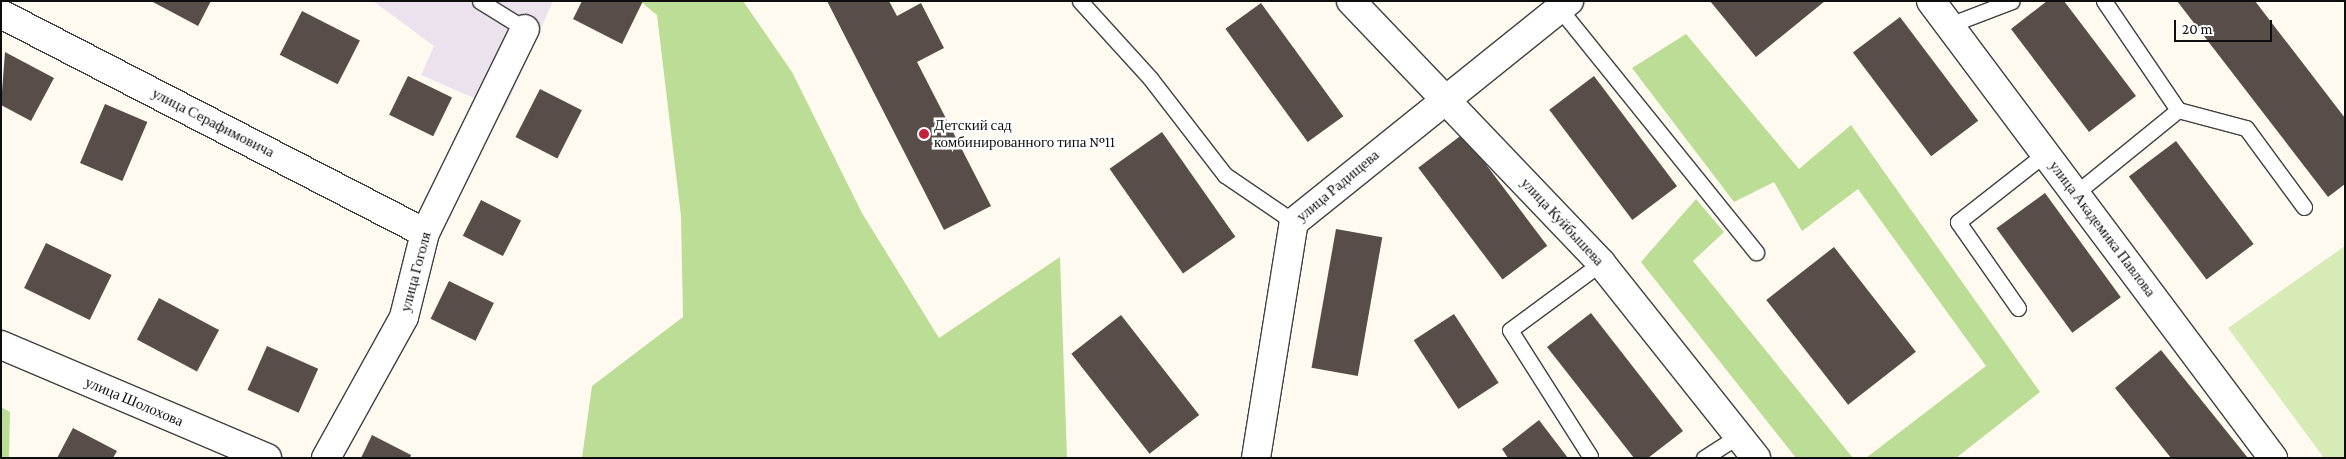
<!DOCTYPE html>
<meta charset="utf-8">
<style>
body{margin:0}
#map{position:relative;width:2346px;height:459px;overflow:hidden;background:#fffaef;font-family:"Crimson Pro",serif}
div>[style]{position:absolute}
.industrial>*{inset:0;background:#ebe2ed}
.green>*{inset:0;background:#d7ebb7}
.forest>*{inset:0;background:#bcdd96}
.building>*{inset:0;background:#574e4a;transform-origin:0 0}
.roads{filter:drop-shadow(1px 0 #414141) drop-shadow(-1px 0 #414141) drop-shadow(0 1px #414141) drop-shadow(0 -1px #414141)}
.lane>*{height:15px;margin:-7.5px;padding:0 7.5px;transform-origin:7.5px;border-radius:7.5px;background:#fff}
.street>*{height:28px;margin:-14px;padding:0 14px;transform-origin:14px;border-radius:14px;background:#fff}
.dots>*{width:14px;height:14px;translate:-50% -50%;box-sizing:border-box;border:2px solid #fff;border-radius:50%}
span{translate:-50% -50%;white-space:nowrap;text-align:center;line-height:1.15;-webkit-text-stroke:5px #fff;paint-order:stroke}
.street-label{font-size:15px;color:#0e0e0e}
.poi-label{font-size:15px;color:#0e0e0e}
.left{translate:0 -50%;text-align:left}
.frame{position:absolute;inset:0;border:2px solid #0e0e0e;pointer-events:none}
.scale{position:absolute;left:2174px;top:20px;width:98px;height:22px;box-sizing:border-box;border:2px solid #0e0e0e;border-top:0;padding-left:6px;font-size:15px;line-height:18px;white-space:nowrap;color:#0e0e0e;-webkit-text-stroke:4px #fff;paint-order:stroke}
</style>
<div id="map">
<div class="industrial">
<i style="clip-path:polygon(373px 1px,553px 1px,504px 111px,421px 75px,434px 46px)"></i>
</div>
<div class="green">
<i style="clip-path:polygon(2345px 246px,2345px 458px,2324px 458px,2228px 328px)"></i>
</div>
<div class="forest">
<i style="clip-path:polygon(640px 1px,743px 1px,792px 72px,862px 213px,939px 338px,1060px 257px,1067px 458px,582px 458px,592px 386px,683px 317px,681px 216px,657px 15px)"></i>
<i style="clip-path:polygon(1686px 34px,1799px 169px,1851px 125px,2040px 392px,1956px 458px,1866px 458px,1986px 366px,1858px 189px,1802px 231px,1774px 182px,1734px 202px,1632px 68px)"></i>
<i style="clip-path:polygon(1696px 199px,1724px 232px,1693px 261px,1853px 458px,1796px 458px,1641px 262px)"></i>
<i style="clip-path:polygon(1px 407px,10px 412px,9px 458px,1px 458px)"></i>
</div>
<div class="building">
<i style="clip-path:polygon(151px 1px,211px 1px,198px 26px)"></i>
<i style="clip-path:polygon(582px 1px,643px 1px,622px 44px,573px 19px)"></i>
<i style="clip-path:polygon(827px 1px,889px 1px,897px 16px,921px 3px,944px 48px,917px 62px,991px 206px,944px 230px)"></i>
<i style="clip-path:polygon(1710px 1px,1825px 1px,1756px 57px)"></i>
<i style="clip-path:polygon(2047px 1px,2064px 1px,2136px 96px,2089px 132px,2011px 29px)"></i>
<i style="clip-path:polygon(2177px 1px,2255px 1px,2345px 118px,2345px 184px,2328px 197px)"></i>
<i style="left:1261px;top:3px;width:140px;height:44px;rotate:54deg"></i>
<i style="left:302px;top:11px;width:65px;height:49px;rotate:27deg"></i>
<i style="left:1900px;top:17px;width:130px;height:59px;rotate:53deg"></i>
<i style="clip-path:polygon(5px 52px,54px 78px,31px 121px,1px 105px)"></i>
<i style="left:408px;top:76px;width:49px;height:43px;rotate:26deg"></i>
<i style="left:1594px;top:76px;width:138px;height:56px;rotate:53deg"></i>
<i style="left:540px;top:89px;width:47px;height:54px;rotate:27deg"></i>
<i style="left:105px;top:104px;width:46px;height:64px;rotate:23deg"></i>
<i style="left:1162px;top:132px;width:128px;height:64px;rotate:55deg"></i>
<i style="left:1463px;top:134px;width:140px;height:56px;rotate:53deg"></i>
<i style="left:2176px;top:141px;width:129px;height:59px;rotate:53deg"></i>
<i style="left:2045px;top:193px;width:129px;height:60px;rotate:54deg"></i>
<i style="left:481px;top:200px;width:45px;height:40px;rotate:27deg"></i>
<i style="left:1336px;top:229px;width:47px;height:141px;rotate:10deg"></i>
<i style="left:46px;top:243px;width:73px;height:50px;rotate:26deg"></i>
<i style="left:1834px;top:247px;width:133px;height:86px;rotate:52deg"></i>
<i style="left:449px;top:281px;width:50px;height:42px;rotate:26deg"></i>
<i style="left:159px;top:298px;width:68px;height:47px;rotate:28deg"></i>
<i style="clip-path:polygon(1591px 313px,1683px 431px,1648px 458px,1634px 458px,1547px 347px)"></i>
<i style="left:1454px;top:314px;width:82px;height:48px;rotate:57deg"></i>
<i style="left:1121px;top:315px;width:127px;height:63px;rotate:52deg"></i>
<i style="left:267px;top:346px;width:56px;height:48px;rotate:24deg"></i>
<i style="clip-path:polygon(2161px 350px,2248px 458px,2171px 458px,2115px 388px)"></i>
<i style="clip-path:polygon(1539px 420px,1568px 458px,1508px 458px,1502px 449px)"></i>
<i style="clip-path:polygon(73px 428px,117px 451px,113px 458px,57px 458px)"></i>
<i style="clip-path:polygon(372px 435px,411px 455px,410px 458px,361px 458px)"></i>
</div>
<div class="roads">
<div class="lane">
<i style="left:480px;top:1px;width:53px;rotate:31.9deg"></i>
<i style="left:1080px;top:1px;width:104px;rotate:47.7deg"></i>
<i style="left:1150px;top:78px;width:123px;rotate:52.3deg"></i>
<i style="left:1225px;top:175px;width:83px;rotate:34.3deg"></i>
<i style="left:2104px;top:1px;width:132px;rotate:55.8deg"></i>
<i style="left:2178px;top:110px;width:70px;rotate:14.8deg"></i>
<i style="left:2246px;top:128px;width:98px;rotate:53.7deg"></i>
<i style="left:1559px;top:8px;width:314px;rotate:51.1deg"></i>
<i style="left:1949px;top:25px;width:67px;rotate:-20.9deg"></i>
<i style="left:2076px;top:193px;width:132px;rotate:-39.1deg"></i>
<i style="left:2018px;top:308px;width:105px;rotate:-124.9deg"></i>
<i style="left:1958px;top:222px;width:112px;rotate:-38.1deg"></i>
<i style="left:1590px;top:456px;width:149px;rotate:-122.4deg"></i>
<i style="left:1510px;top:330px;width:113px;rotate:-36.4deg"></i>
<i style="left:1704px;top:458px;width:40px;rotate:-32.9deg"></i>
</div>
<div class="street">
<i style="left:1351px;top:1px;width:362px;rotate:46.3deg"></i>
<i style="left:1601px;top:263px;width:249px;rotate:51.5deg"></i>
<i style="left:1931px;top:1px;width:571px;rotate:53.19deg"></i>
<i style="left:1px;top:14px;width:477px;rotate:27.3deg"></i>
<i style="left:1px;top:345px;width:289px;rotate:23deg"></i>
<i style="left:326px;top:458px;width:161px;rotate:-61deg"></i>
<i style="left:404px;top:317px;width:87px;rotate:-76deg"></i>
<i style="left:425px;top:233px;width:227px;rotate:-63.9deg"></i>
<i style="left:1256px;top:458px;width:239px;rotate:-80.9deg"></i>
<i style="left:1294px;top:222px;width:353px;rotate:-38.8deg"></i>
</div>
</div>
<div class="dots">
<i style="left:924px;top:134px;background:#c42037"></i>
</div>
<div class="street-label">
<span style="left:213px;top:123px;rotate:27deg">улица Серафимовича</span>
<span style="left:1338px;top:186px;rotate:-40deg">улица Радищева</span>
<span style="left:1562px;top:222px;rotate:47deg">улица Куйбышева</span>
<span style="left:2102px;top:229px;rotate:53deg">улица Академика Павлова</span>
<span style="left:416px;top:272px;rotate:-75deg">улица Гоголя</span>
<span style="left:134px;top:402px;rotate:23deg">улица Шолохова</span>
</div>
<div class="poi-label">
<span class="left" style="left:934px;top:134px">Детский сад<br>комбинированного типа №11</span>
</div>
<div class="frame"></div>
<div class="scale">20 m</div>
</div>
